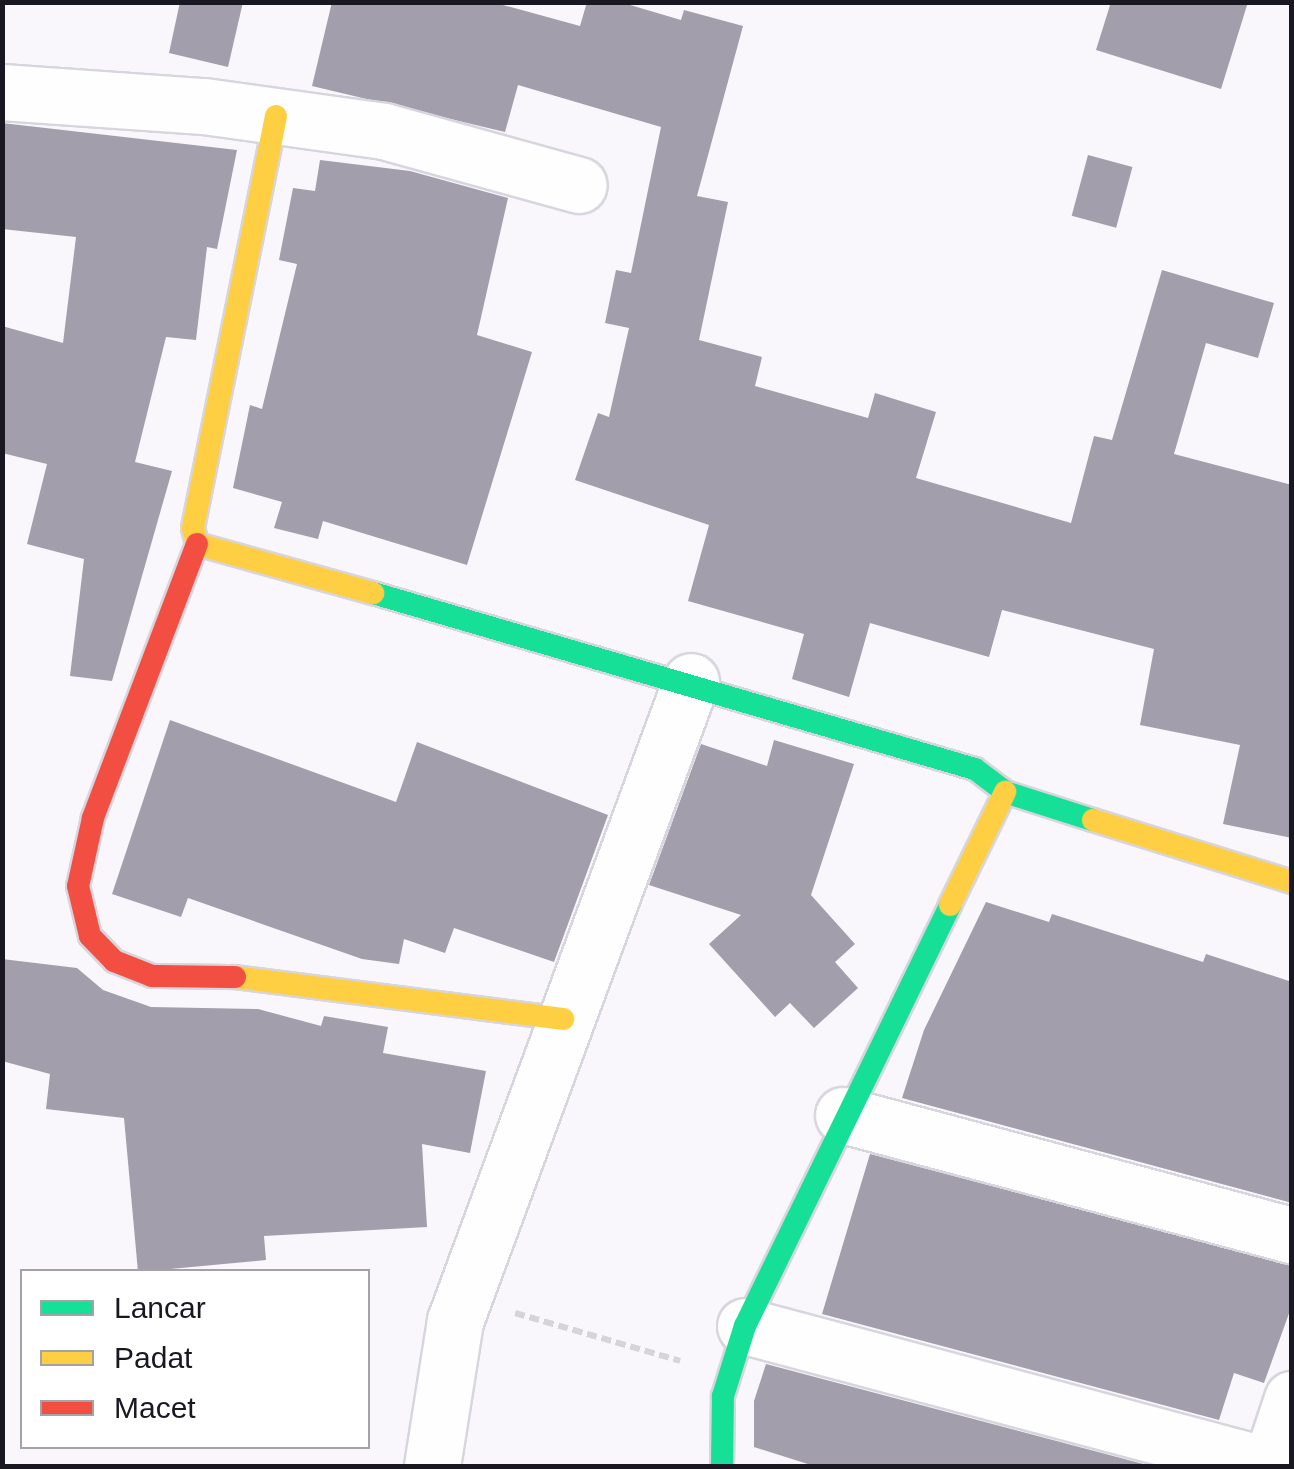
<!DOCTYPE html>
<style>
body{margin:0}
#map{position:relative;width:1294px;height:1469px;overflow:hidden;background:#f9f7fb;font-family:Arial,sans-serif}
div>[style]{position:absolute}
.building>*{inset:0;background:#a39eac;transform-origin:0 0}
.path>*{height:6px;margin-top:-3px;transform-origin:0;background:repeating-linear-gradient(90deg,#d5d4d6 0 10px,transparent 0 15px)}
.roads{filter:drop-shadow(2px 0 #d7d5dd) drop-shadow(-2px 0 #d7d5dd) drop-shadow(0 2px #d7d5dd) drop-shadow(0 -2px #d7d5dd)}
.street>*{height:55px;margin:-27.5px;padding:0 27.5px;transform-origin:27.5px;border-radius:27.5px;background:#fefefe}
.fast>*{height:22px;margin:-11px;padding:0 11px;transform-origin:11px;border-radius:11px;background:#16e098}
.slow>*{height:22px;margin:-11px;padding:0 11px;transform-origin:11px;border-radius:11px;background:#ffcf43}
.jam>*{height:22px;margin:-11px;padding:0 11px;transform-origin:11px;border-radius:11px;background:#f24e42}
span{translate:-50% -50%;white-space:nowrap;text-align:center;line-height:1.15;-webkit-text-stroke:10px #fff;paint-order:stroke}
.frame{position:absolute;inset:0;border:5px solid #191721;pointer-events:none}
.legend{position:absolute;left:20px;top:1269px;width:350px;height:180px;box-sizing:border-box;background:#fff;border:2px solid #a3a2a6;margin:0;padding:12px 18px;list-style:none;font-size:30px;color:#191721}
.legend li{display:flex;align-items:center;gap:20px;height:50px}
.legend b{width:50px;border:2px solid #a3a2a6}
</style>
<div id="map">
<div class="building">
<i style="clip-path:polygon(180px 2px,243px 2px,228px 67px,169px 53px)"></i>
<i style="clip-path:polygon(332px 2px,492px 2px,580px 26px,587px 2px,620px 2px,681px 20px,684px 10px,743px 26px,697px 196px,728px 202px,699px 340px,762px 357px,755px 386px,868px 418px,875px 393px,936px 412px,916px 478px,1071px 523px,1094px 436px,1112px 440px,1162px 270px,1274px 303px,1258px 358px,1206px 343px,1174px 454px,1292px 485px,1292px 838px,1223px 824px,1240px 745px,1140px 725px,1154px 649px,1002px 610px,989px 657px,870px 623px,849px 697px,792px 679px,804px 634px,688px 601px,709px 525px,575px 480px,598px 413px,609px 417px,629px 328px,605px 323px,616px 270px,631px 273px,661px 127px,518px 85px,505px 132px,312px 86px)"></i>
<i style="clip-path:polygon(1111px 2px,1248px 2px,1221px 89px,1096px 50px)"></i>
<i style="clip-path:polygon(2px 123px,237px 150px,217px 249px,207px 247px,196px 340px,166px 337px,135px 462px,172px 471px,112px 681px,70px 676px,84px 559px,27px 544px,47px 464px,2px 453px,2px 326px,63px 343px,76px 237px,2px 229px)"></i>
<i style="left:1088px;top:155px;width:46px;height:63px;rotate:15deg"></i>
<i style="clip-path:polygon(320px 160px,410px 171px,508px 198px,477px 335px,532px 352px,467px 565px,323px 521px,318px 539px,274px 528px,282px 502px,233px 488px,250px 405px,262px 409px,297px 264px,279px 260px,293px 188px,315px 191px)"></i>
<i style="clip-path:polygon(170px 720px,396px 802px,417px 742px,608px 815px,554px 962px,454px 928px,445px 953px,404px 939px,399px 964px,362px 959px,188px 898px,181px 917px,112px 894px)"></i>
<i style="clip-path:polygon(774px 740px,854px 764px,811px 895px,855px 944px,835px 962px,858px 988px,814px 1028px,790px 1003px,775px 1017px,709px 944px,741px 915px,649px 885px,701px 744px,767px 766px)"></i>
<i style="clip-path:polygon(986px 902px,1049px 922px,1052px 914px,1203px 962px,1206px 954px,1292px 982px,1292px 1203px,902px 1098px,924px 1030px)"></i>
<i style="clip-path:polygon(2px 959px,77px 968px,103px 990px,151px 1007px,258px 1009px,321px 1026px,324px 1016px,388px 1027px,383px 1053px,486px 1071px,470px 1153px,422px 1144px,427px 1227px,264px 1236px,266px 1260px,138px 1272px,124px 1118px,46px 1109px,50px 1074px,2px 1061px)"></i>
<i style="clip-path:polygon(870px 1154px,1292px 1265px,1292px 1305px,1264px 1383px,1234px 1373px,1219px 1420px,822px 1314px)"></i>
<i style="clip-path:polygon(766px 1364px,1151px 1466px,814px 1466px,754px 1447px,754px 1401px)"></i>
</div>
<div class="path">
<i style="left:515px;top:1313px;width:172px;rotate:16.2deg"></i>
</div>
<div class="roads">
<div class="street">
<i style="left:2px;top:92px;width:202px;rotate:4deg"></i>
<i style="left:204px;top:106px;width:182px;rotate:7.9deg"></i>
<i style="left:384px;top:131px;width:202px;rotate:15.5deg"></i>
<i style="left:843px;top:1115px;width:465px;rotate:15deg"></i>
<i style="left:745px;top:1326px;width:543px;rotate:14.93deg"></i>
<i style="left:1270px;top:1465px;width:70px;rotate:-71.6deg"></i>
<i style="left:432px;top:1466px;width:147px;rotate:-81deg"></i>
<i style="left:455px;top:1321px;width:682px;rotate:-69.76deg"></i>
</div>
<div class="fast">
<i style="left:373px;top:593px;width:627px;rotate:16.3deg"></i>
<i style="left:975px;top:769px;width:38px;rotate:37deg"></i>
<i style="left:1005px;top:792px;width:92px;rotate:17.7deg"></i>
<i style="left:722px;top:1466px;width:70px;rotate:-89.2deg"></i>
<i style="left:723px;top:1396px;width:73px;rotate:-72.6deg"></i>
<i style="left:745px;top:1326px;width:468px;rotate:-64deg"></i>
</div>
<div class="slow">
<i style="left:276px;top:116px;width:420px;rotate:101.4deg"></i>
<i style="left:193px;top:528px;width:16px;rotate:76deg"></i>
<i style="left:197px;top:544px;width:183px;rotate:15.6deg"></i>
<i style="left:1093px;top:820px;width:208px;rotate:17.3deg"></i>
<i style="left:950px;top:905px;width:126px;rotate:-64deg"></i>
<i style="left:235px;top:977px;width:331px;rotate:7.3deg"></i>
</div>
<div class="jam">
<i style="left:197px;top:544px;width:293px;rotate:110.8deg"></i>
<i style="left:93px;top:818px;width:70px;rotate:102.4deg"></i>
<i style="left:78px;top:886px;width:51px;rotate:76.5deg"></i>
<i style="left:90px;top:936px;width:35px;rotate:46deg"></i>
<i style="left:114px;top:961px;width:41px;rotate:21.5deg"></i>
<i style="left:152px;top:976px;width:83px;rotate:0.7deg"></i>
</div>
</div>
<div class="frame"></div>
<ul class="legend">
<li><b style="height:12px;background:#16e098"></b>Lancar</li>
<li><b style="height:12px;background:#ffcf43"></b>Padat</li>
<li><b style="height:12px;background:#f24e42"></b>Macet</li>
</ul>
</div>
